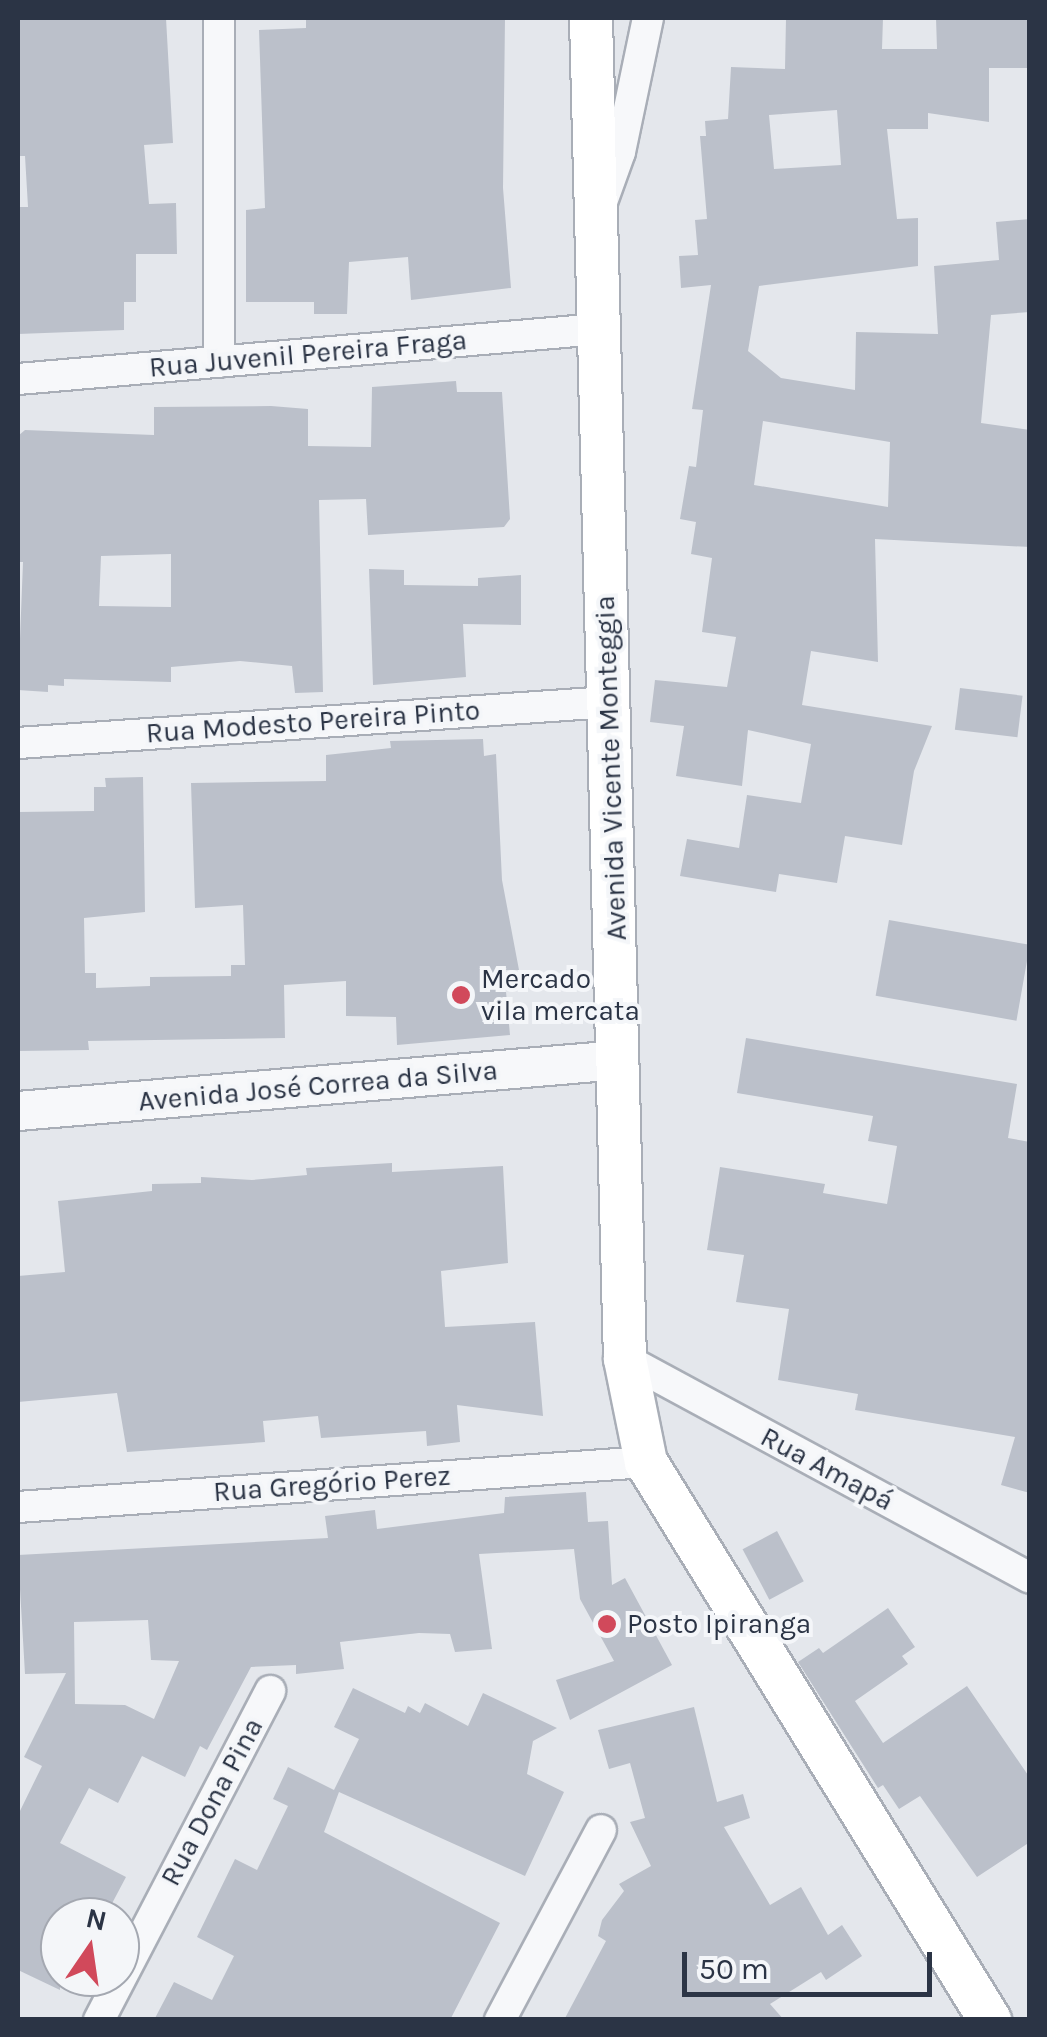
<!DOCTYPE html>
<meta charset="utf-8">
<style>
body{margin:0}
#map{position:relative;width:1047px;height:2037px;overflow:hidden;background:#e4e7ec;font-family:Karla,sans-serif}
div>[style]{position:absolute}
.building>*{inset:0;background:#bbc0ca;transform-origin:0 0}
.roads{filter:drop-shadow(2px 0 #a9aeb7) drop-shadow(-2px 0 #a9aeb7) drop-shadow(0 2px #a9aeb7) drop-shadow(0 -2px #a9aeb7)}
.minor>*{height:30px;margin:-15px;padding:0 15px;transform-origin:15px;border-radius:15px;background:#f7f8fa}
.tertiary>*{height:38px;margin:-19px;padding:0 19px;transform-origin:19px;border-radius:19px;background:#f7f8fa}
.secondary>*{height:42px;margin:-21px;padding:0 21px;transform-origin:21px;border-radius:21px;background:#fff}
.dots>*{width:28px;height:28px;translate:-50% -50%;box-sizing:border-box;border:5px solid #f4f6f9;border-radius:50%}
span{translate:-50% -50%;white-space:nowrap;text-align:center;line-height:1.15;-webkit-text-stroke:8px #f4f6f9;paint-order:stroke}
.street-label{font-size:28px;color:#2b3445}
.poi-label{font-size:28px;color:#2b3445}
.left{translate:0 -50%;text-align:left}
.frame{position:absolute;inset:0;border:20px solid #2b3445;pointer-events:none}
.north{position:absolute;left:40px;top:1897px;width:100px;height:100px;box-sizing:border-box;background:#f4f6f9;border:2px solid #a4a8b1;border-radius:50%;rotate:13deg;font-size:28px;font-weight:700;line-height:40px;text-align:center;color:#2b3445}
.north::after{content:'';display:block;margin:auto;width:35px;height:45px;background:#d1495b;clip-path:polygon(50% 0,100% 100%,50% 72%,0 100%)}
.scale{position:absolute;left:682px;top:1952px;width:250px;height:45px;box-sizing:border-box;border:5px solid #2b3445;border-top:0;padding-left:12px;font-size:30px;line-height:35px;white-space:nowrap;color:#2b3445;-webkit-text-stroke:8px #f4f6f9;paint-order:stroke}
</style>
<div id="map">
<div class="building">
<i style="clip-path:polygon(18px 18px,166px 18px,173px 143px,144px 145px,149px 204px,176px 203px,177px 254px,136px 254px,136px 302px,124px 302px,124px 330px,18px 334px,18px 207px,28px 207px,25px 156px,18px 156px)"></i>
<i style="clip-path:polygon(306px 18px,505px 18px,503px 188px,511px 288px,411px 300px,408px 257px,349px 262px,347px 314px,314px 314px,314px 302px,246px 302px,246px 210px,265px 208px,259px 30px,306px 28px)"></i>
<i style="clip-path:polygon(evenodd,786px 18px,883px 18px,882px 49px,937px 49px,936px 18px,1030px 18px,1030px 68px,989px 68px,989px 122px,928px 113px,928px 129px,887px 129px,897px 219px,918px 218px,918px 266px,759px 286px,748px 351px,781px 378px,855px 390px,856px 332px,938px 334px,934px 266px,999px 260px,996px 222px,1030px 219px,1030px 312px,991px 315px,981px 423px,1030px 430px,1030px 547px,875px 539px,878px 662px,811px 651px,802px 705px,932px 726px,914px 771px,902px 845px,845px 836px,837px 883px,779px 874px,776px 892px,680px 876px,687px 839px,739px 848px,747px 795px,801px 803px,811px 744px,748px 730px,742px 786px,676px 776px,684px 726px,650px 722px,655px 680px,727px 687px,736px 637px,702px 632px,712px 558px,691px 554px,696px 522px,680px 519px,689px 466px,696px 467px,703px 410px,692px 409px,711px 285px,681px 288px,679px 256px,698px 255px,695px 220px,707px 219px,700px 136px,706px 136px,705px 121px,728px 119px,731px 67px,785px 69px,786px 18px,837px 110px,841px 165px,774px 169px,769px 115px,837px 110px,786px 18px,763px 421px,890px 442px,888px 507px,754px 485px,763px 421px)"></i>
<i style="clip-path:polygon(evenodd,456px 381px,457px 392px,502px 392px,510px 519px,504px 527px,368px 535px,366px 499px,319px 500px,323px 692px,295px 693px,292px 666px,240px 661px,171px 667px,171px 682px,64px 679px,64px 686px,48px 685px,48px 692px,18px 690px,23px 562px,18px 562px,18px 436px,25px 430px,154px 435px,154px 407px,271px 406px,308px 409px,308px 446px,371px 447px,372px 387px,456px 381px,171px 554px,171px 607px,99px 606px,101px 556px,171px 554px)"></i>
<i style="clip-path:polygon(369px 569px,404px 570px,404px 585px,478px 586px,478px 578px,521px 575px,521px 625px,463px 624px,466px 677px,373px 685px)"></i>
<i style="left:960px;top:688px;width:63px;height:42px;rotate:7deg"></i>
<i style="clip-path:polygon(483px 739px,484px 756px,496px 754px,502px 880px,519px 970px,504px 970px,510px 1035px,397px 1045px,396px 1017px,346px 1016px,346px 981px,284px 985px,285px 1038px,88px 1041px,89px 1050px,18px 1051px,18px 812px,94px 811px,94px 787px,106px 787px,105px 778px,143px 777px,145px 912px,84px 918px,85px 973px,96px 973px,96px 988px,150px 986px,150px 977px,231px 976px,231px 965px,245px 965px,243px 905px,195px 908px,191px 783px,326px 781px,326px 755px,391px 748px,390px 741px)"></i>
<i style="left:889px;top:920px;width:143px;height:77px;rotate:10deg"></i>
<i style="clip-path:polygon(746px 1038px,1017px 1084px,1008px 1138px,1030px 1142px,1030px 1493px,1001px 1485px,1015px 1437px,855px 1410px,858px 1394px,778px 1380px,789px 1309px,736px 1302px,744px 1255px,707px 1250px,720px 1167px,825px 1184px,823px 1193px,887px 1204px,897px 1146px,868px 1141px,873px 1116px,737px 1093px)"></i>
<i style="clip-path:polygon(392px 1163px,392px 1172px,503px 1166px,508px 1263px,441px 1271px,445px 1327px,535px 1322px,543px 1416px,457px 1405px,460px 1442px,427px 1446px,426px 1431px,321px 1438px,318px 1416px,263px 1421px,265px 1442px,127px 1452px,117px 1393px,18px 1402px,18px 1276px,65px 1272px,58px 1201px,152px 1191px,152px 1184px,201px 1183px,201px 1177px,252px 1180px,307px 1175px,306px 1168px)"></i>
<i style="clip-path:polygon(evenodd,586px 1492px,588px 1522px,608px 1521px,612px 1585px,625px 1578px,672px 1665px,570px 1720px,556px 1680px,614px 1661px,580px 1599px,574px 1549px,479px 1554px,492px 1649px,455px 1652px,450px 1634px,419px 1633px,340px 1642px,344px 1669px,296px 1674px,296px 1665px,251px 1667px,207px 1750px,200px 1746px,185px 1777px,142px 1756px,118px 1803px,89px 1788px,60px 1843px,126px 1877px,108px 1911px,100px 1907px,95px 1917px,60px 1917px,60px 1990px,18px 1970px,18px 1815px,42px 1766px,24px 1757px,66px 1673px,25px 1674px,18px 1555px,328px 1538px,325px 1516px,375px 1510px,377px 1529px,504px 1513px,505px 1497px,586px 1492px,148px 1620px,151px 1660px,179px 1661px,154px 1719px,125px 1705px,75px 1704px,74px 1622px,148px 1620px)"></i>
<i style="left:777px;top:1531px;width:57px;height:39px;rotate:62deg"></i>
<i style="clip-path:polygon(888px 1608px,915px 1647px,902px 1656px,908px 1664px,855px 1701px,883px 1743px,967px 1686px,1030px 1778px,1030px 1842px,977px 1877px,920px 1796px,899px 1809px,883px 1785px,878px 1788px,798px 1662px,819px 1648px,823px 1653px)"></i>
<i style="clip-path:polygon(353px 1688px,405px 1713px,408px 1706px,420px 1713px,425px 1703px,468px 1726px,483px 1693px,557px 1728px,533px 1741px,527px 1774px,564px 1792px,525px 1876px,339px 1792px,324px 1832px,500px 1923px,450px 2020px,154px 2020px,174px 1982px,212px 2000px,234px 1956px,197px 1937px,235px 1859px,257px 1870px,288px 1806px,273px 1799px,288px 1767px,334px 1790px,359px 1739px,334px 1727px)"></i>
<i style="clip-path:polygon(694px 1707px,717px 1802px,743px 1794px,750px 1818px,724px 1827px,770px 1905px,801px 1887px,828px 1935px,842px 1925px,862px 1956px,826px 1980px,821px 1972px,770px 2004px,784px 2020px,564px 2020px,606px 1941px,598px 1936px,602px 1920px,624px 1891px,619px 1884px,651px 1866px,630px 1822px,645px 1818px,630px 1763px,609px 1769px,598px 1730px)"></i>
</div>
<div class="roads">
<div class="minor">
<i style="left:219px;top:18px;width:344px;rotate:90deg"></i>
<i style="left:602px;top:202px;width:53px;rotate:-70.2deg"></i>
<i style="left:620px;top:152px;width:137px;rotate:-78.2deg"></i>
<i style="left:18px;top:379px;width:583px;rotate:-4.92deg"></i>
<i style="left:18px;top:743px;width:592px;rotate:-3.97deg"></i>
<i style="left:625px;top:1359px;width:460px;rotate:28.4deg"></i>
<i style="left:18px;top:1507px;width:630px;rotate:-4.1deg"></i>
<i style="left:99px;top:2020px;width:371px;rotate:-62.5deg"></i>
<i style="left:500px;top:2020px;width:215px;rotate:-62deg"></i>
</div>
<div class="tertiary">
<i style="left:18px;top:1111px;width:603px;rotate:-4.85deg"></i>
</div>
<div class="secondary">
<i style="left:591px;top:18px;width:1341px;rotate:88.55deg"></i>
<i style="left:625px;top:1359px;width:105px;rotate:78.5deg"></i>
<i style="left:646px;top:1462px;width:656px;rotate:58.35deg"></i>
</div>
</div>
<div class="dots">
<i style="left:461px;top:995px;background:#d1495b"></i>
<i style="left:607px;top:1624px;background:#d1495b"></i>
</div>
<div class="street-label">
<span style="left:308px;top:354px;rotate:-5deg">Rua Juvenil Pereira Fraga</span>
<span style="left:313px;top:722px;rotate:-4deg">Rua Modesto Pereira Pinto</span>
<span style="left:611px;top:768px;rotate:-92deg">Avenida Vicente Monteggia</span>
<span style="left:318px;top:1086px;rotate:-5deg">Avenida José Correa da Silva</span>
<span style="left:827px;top:1469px;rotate:28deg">Rua Amapá</span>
<span style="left:332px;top:1484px;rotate:-4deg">Rua Gregório Perez</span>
<span style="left:212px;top:1802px;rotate:-62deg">Rua Dona Pina</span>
</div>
<div class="poi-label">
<span class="left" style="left:481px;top:995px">Mercado<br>vila mercata</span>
<span class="left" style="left:627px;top:1624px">Posto Ipiranga</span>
</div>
<div class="frame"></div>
<div class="north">N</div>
<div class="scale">50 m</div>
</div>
